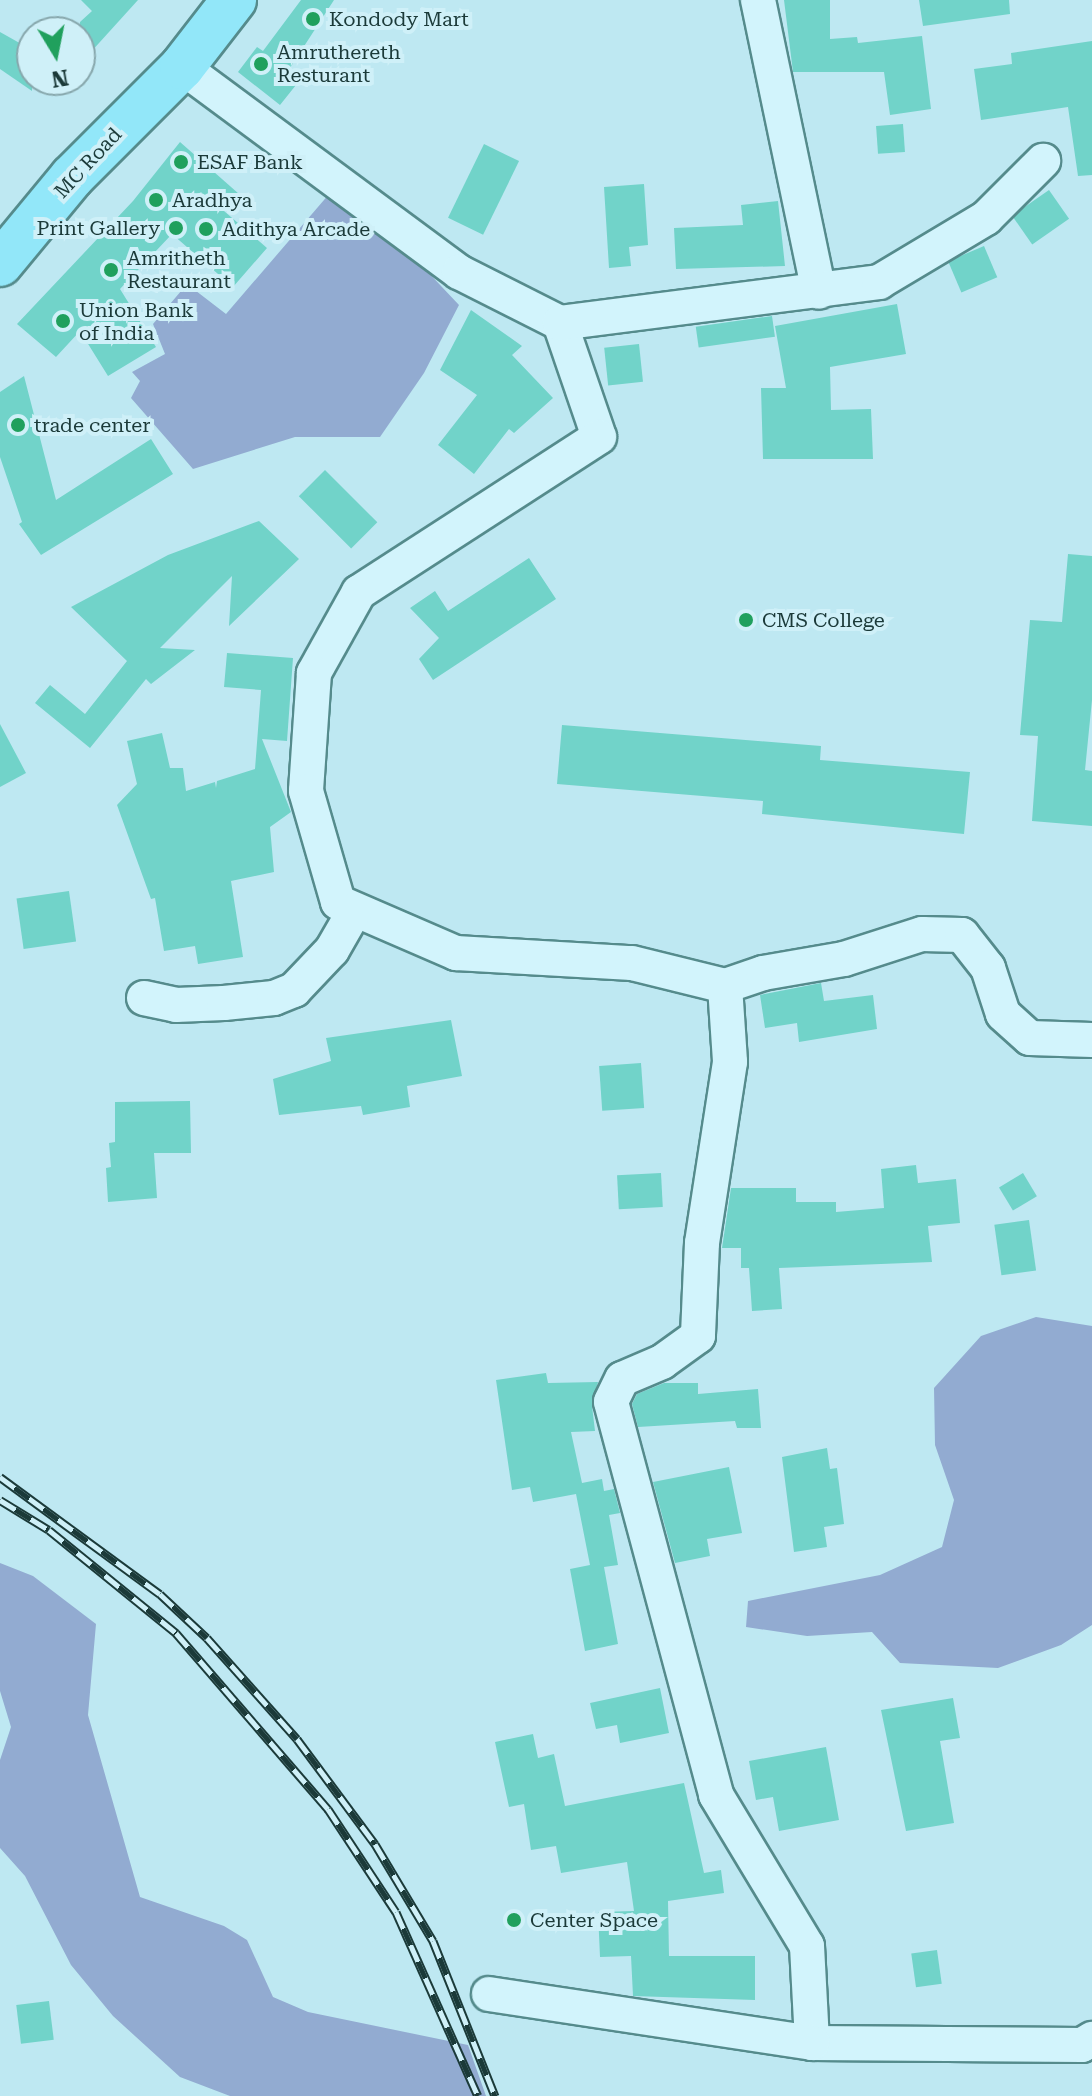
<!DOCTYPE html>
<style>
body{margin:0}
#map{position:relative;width:1092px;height:2096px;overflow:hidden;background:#bee8f2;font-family:"Roboto Serif",serif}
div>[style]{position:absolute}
.green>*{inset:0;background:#92abd1}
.building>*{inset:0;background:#71d3c9;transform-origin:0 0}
.roads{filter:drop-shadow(2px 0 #558b8c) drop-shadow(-2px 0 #558b8c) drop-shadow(0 2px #558b8c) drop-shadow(0 -2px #558b8c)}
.minor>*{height:34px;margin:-17px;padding:0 17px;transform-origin:17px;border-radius:17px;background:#d2f4fc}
.primary>*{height:44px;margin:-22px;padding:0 22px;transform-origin:22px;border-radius:22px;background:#92e7f9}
.rail>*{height:9px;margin-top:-4.5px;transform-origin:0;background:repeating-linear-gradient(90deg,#cff0f8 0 18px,#1b3a39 0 36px);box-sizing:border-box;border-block:2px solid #1b3a39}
.dots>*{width:22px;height:22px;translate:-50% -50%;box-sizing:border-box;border:4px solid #cff0f8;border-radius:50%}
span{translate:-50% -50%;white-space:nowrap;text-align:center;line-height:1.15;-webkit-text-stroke:8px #cff0f8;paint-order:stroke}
.poi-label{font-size:20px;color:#1b3a39}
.left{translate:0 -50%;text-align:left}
.right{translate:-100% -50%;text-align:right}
.street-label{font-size:20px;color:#1b3a39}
.north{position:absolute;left:16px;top:16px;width:80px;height:80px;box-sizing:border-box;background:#cff0f8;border:2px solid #87a7ac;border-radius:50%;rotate:170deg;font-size:22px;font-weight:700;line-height:32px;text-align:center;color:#1b3a39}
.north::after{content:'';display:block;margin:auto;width:28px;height:36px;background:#20a05d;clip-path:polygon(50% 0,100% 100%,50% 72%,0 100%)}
</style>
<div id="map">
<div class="green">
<i style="clip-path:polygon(330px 193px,407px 250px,459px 305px,424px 373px,380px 437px,295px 437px,193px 469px,131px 398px,140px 381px,132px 372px,165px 354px,153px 324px,187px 284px,226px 314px)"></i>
<i style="clip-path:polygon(1036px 1317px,1092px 1326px,1092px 1625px,1061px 1645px,998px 1668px,900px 1663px,872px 1632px,807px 1636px,746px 1627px,748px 1601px,880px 1575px,942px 1547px,954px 1500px,935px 1445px,934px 1388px,981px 1336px)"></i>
<i style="clip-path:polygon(0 1563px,33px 1576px,96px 1624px,88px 1715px,140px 1897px,224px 1926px,247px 1940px,273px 1997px,308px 2012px,468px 2045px,486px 2096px,230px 2096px,180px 2077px,113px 2016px,71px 1965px,25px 1876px,0 1848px,0 1760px,11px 1727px,0 1691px)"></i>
</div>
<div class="building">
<i style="clip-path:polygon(81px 0,138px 0,80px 64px,80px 22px,92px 11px)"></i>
<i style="clip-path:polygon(301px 0,334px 0,288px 71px,300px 80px,280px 105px,238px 72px,257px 47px,263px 51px)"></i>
<i style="clip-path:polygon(784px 0,830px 0,830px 39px,857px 37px,858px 43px,922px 36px,931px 109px,890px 115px,884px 72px,793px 72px)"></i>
<i style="clip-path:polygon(919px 0,1009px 0,1010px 14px,923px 26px)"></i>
<i style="clip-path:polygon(0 32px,32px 50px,32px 91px,0 69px)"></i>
<i style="clip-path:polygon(1092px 41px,1092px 175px,1078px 176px,1068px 107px,981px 120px,974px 69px,1012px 64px,1011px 53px)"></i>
<i style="left:903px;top:124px;width:28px;height:27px;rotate:86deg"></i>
<i style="clip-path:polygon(180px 142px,239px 194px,224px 211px,267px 248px,233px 287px,172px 234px,120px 289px,156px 347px,108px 376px,80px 331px,56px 357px,17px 324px,133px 201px)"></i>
<i style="left:484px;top:144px;width:39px;height:82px;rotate:26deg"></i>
<i style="clip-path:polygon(644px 184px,648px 245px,629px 247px,631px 266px,609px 268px,604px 187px)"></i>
<i style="left:1049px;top:190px;width:35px;height:45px;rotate:55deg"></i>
<i style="clip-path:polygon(778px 201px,785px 266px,676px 269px,674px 228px,743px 225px,741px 205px)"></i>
<i style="left:984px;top:246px;width:34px;height:39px;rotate:67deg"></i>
<i style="clip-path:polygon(897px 304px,906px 354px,830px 367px,831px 410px,871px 409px,873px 459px,763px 459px,761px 388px,786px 388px,775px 326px)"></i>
<i style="clip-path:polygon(471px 310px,522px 346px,512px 355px,553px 398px,514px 433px,509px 429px,474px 474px,438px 445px,477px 395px,440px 370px)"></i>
<i style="left:772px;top:316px;width:21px;height:77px;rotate:82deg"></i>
<i style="left:639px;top:344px;width:38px;height:35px;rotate:84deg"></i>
<i style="clip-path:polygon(24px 376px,56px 500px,151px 439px,173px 474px,41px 555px,19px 524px,22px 522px,0 457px,0 392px)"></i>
<i style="left:325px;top:470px;width:74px;height:37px;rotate:45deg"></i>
<i style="clip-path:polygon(259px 521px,299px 559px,229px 626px,232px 576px,160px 648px,195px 650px,151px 684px,146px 679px,90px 748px,35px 703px,50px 685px,85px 714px,127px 661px,71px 607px,168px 555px)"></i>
<i style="clip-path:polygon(1068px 554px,1092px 556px,1092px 700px,1085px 770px,1092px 771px,1092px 826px,1032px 821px,1038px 736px,1020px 735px,1030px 620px,1062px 622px)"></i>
<i style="clip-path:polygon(529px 558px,556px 599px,433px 680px,419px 659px,439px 638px,410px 608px,435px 591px,448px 611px)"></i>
<i style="clip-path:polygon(227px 653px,293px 658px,287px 741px,262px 739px,291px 812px,270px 827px,274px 872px,231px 881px,243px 957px,198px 964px,195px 946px,164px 951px,155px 898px,151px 899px,117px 805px,137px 784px,127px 741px,162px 733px,170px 768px,183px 768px,186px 791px,215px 782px,216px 788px,217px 781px,255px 769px,261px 690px,224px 687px)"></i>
<i style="clip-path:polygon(0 724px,26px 773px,0 787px)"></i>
<i style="clip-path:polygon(562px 725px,821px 746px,820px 760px,970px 772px,964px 834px,762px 814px,763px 801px,557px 784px)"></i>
<i style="left:69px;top:891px;width:51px;height:53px;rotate:82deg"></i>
<i style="clip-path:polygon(821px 983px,824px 1001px,873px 995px,877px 1029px,799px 1042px,797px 1023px,765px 1028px,760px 995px)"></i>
<i style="clip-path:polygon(451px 1020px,462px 1076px,407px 1086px,410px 1107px,363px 1115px,361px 1106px,279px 1115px,273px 1079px,331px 1061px,326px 1038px)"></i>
<i style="left:641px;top:1063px;width:45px;height:42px;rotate:86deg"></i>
<i style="clip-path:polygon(190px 1101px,191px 1153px,154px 1153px,157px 1198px,108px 1202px,106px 1168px,111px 1167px,109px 1143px,115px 1142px,115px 1102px)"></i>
<i style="clip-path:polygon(916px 1165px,918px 1183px,956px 1179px,960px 1223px,928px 1226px,932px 1262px,779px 1268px,782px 1309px,752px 1311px,749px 1268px,741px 1268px,741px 1248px,722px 1248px,731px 1188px,796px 1188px,796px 1202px,836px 1202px,836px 1212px,884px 1208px,881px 1169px)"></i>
<i style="left:661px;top:1173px;width:34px;height:44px;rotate:87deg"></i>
<i style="left:1023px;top:1173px;width:27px;height:28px;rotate:59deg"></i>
<i style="left:1029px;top:1220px;width:51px;height:35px;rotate:82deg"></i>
<i style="clip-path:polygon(546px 1373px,548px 1383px,598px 1382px,592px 1406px,595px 1431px,571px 1432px,582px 1483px,602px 1479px,604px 1491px,614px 1489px,620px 1513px,609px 1515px,618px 1565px,604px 1567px,618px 1644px,585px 1651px,570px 1569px,590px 1565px,576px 1494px,533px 1502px,530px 1487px,512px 1490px,496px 1380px)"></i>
<i style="clip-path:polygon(664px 1383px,698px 1383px,698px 1394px,758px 1389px,761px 1428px,737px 1428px,735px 1421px,638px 1427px,632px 1404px,637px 1394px)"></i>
<i style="clip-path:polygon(827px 1448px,830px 1469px,837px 1468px,844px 1524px,824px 1527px,827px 1547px,794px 1552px,782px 1457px)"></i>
<i style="clip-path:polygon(729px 1467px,742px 1533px,707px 1539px,710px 1556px,675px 1563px,653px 1482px)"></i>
<i style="clip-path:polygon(660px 1688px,669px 1733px,620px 1743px,617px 1725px,596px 1729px,590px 1703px)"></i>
<i style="clip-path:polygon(953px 1698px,960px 1738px,940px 1741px,954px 1823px,906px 1831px,881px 1710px)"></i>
<i style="clip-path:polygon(533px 1734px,538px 1758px,554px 1754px,565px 1806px,684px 1783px,704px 1873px,721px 1870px,724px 1893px,668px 1901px,669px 1956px,755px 1956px,755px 2000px,633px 1996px,631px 1956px,600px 1957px,598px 1912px,634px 1911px,627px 1862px,561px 1873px,556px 1846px,531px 1850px,524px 1804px,509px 1807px,495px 1742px)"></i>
<i style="clip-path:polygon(826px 1747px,839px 1820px,779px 1831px,773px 1797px,756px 1800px,749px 1761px)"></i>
<i style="left:937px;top:1950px;width:34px;height:26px;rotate:82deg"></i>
<i style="left:49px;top:2001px;width:39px;height:33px;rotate:83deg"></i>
</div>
<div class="roads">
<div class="minor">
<i style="left:758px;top:0;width:298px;rotate:78.2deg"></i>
<i style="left:182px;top:67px;width:345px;rotate:36.5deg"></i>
<i style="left:459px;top:272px;width:113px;rotate:26.8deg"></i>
<i style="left:560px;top:323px;width:120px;rotate:71.1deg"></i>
<i style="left:599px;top:437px;width:286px;rotate:147.1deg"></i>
<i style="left:359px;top:592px;width:93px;rotate:119.1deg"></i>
<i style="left:314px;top:673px;width:118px;rotate:93.9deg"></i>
<i style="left:306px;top:791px;width:116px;rotate:73.9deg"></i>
<i style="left:338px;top:902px;width:129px;rotate:23.4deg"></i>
<i style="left:456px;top:953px;width:176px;rotate:3.3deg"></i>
<i style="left:632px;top:963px;width:96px;rotate:13.9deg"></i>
<i style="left:725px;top:986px;width:76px;rotate:86.2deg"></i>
<i style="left:730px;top:1062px;width:183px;rotate:98.8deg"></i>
<i style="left:702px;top:1243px;width:93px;rotate:92.5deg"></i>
<i style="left:698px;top:1336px;width:44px;rotate:144.2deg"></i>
<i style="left:662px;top:1362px;width:43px;rotate:157deg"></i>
<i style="left:622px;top:1379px;width:25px;rotate:116deg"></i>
<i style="left:611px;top:1402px;width:407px;rotate:75deg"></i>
<i style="left:716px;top:1795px;width:176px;rotate:58.9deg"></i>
<i style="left:807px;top:1946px;width:97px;rotate:87deg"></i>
<i style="left:812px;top:2043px;width:270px;rotate:0.4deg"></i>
<i style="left:1082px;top:2045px;width:12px;rotate:-31deg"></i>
<i style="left:560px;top:323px;width:322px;rotate:-7.3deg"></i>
<i style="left:879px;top:282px;width:125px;rotate:-30.9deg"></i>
<i style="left:986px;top:218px;width:81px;rotate:-45deg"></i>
<i style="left:725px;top:986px;width:40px;rotate:-18.9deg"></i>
<i style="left:763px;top:973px;width:82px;rotate:-9.8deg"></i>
<i style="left:844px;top:959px;width:82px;rotate:-17.8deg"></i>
<i style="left:922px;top:934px;width:40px;rotate:1.4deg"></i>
<i style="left:962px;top:935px;width:42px;rotate:51.8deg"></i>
<i style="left:988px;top:968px;width:48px;rotate:71.9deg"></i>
<i style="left:1003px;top:1014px;width:36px;rotate:42deg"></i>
<i style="left:1030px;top:1038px;width:62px;rotate:1.8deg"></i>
<i style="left:144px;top:998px;width:33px;rotate:12deg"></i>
<i style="left:176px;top:1005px;width:48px;rotate:-2.4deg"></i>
<i style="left:224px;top:1003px;width:50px;rotate:-5.7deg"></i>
<i style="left:274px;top:998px;width:22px;rotate:-22deg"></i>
<i style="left:294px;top:990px;width:55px;rotate:-46.5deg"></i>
<i style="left:332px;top:950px;width:46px;rotate:-60.1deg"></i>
<i style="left:489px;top:1994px;width:327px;rotate:8.6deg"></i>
</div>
<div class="primary">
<i style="left:0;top:264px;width:113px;rotate:-50.4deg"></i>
<i style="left:72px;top:177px;width:156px;rotate:-45deg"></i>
<i style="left:182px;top:67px;width:85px;rotate:-52.2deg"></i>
</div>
</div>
<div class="rail">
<i style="left:0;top:1477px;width:198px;rotate:36.2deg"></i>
<i style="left:160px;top:1594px;width:64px;rotate:43.1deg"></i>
<i style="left:207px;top:1638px;width:135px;rotate:48.3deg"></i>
<i style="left:297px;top:1739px;width:131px;rotate:53.4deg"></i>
<i style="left:375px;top:1844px;width:113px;rotate:59.1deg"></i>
<i style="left:433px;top:1941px;width:167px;rotate:68.2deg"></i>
<i style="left:0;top:1500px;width:57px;rotate:31.5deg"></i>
<i style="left:49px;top:1530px;width:164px;rotate:39deg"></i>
<i style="left:176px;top:1633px;width:233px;rotate:49.2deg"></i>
<i style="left:328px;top:1809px;width:123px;rotate:56.6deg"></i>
<i style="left:396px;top:1912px;width:201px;rotate:66deg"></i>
</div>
<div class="dots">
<i style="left:313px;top:19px;background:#20a05d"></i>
<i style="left:261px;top:64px;background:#20a05d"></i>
<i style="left:181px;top:162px;background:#20a05d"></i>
<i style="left:156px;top:200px;background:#20a05d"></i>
<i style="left:176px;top:228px;background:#20a05d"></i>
<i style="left:206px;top:229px;background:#20a05d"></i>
<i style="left:111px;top:270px;background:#20a05d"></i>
<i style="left:63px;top:321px;background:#20a05d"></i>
<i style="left:18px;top:425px;background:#20a05d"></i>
<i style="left:746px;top:620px;background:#20a05d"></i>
<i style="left:514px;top:1920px;background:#20a05d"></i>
</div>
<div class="poi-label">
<span class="left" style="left:329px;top:19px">Kondody Mart</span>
<span class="left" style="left:277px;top:64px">Amruthereth<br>Resturant</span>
<span class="left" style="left:197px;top:162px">ESAF Bank</span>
<span class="left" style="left:172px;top:200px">Aradhya</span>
<span class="right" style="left:160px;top:228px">Print Gallery</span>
<span class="left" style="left:222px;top:229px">Adithya Arcade</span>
<span class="left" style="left:127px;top:270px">Amritheth<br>Restaurant</span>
<span class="left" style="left:79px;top:322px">Union Bank<br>of India</span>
<span class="left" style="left:34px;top:425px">trade center</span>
<span class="left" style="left:762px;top:620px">CMS College</span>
<span class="left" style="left:530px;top:1920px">Center Space</span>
</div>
<div class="street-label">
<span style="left:88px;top:163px;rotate:-47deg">MC Road</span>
</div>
<div class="north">N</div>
</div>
